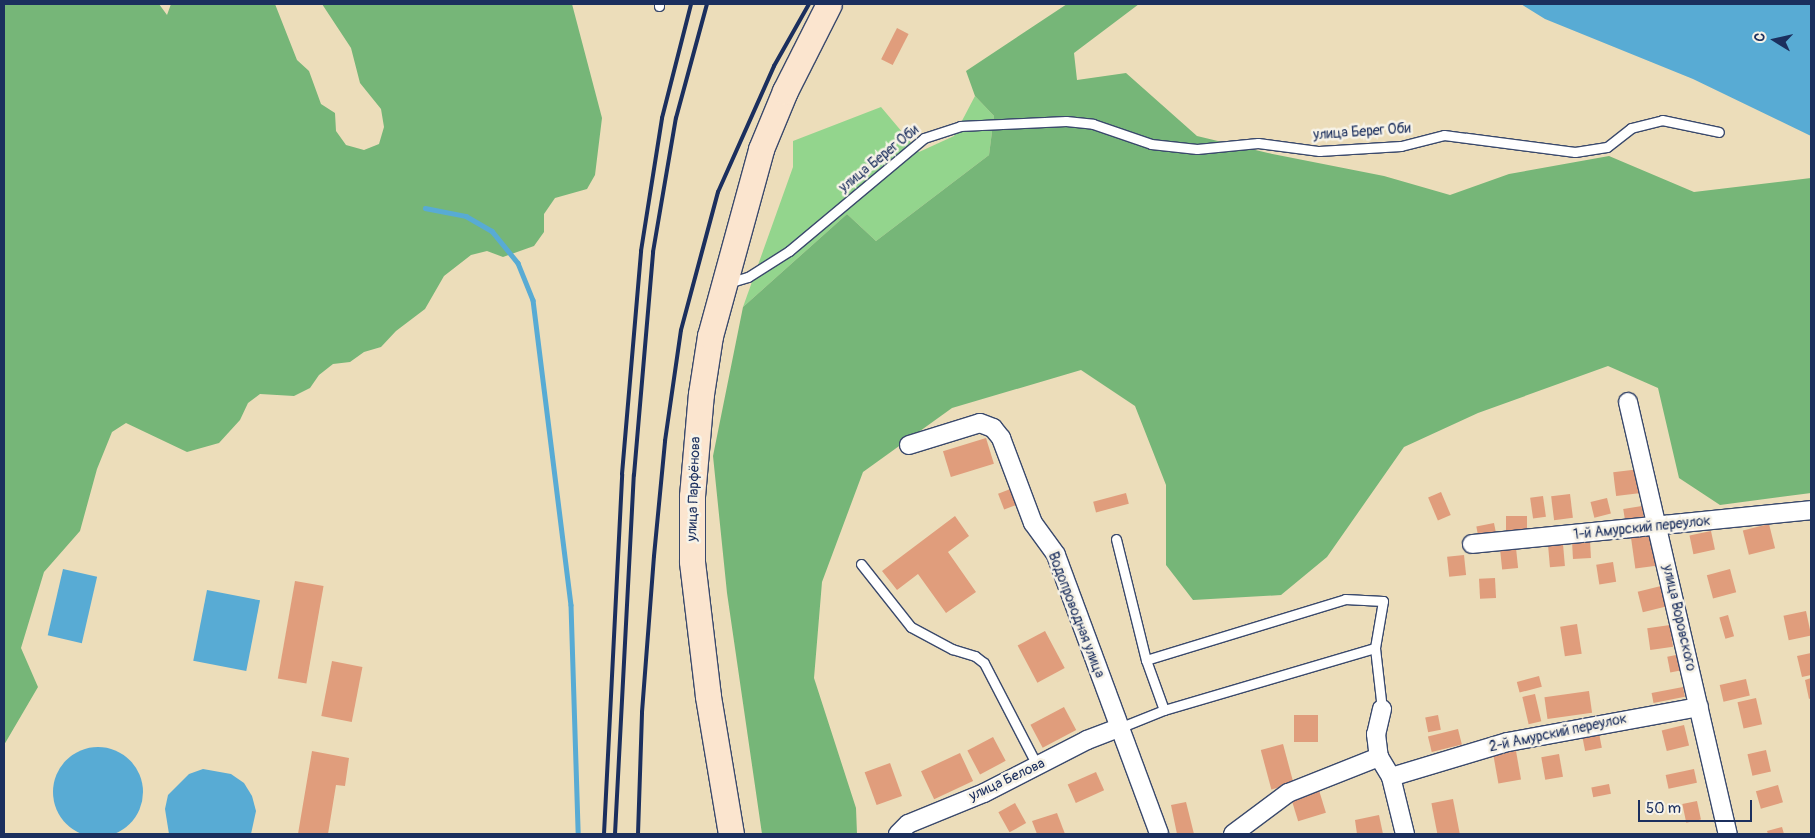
<!DOCTYPE html>
<meta charset="utf-8">
<style>
body{margin:0}
#map{position:relative;width:1815px;height:838px;overflow:hidden;background:#ecddba;font-family:Pangolin,sans-serif}
div>[style]{position:absolute}
.green>*{inset:0;background:#93d58d}
.forest>*{inset:0;background:#76b678}
.water>*{inset:0;background:#58abd4;transform-origin:0 0}
.round{border-radius:50%}
.stream>*{height:4.5px;margin:-2.25px;padding:0 2.25px;transform-origin:2.25px;border-radius:2.25px;background:#58abd4}
.building>*{inset:0;background:#e09d7c;transform-origin:0 0}
.roads{filter:drop-shadow(1px 0 #3a496c) drop-shadow(-1px 0 #3a496c) drop-shadow(0 1px #3a496c) drop-shadow(0 -1px #3a496c)}
.lane>*{height:9px;margin:-4.5px;padding:0 4.5px;transform-origin:4.5px;border-radius:4.5px;background:#fff}
.street>*{height:18px;margin:-9px;padding:0 9px;transform-origin:9px;border-radius:9px;background:#fff}
.secondary>*{height:25px;margin:-12.5px;padding:0 12.5px;transform-origin:12.5px;border-radius:12.5px;background:#fbe5cf}
.rail>*{height:4px;margin:-2px;padding:0 2px;transform-origin:2px;border-radius:2px;background:#1b2f5e}
span{translate:-50% -50%;white-space:nowrap;text-align:center;line-height:1.15;-webkit-text-stroke:5px #f7f3e8;paint-order:stroke}
.street-label{font-size:14px;color:#1b2f5e}
.frame{position:absolute;inset:0;border:5px solid #1b2f5e;pointer-events:none}
.north{position:absolute;left:1750px;top:15px;width:50px;height:50px;-webkit-text-stroke:4px #f7f3e8;paint-order:stroke;rotate:280deg;font-size:14px;font-weight:700;line-height:20px;text-align:center;color:#1b2f5e}
.north::after{content:'';display:block;margin:auto;width:18px;height:22px;background:#1b2f5e;clip-path:polygon(50% 0,100% 100%,50% 72%,0 100%)}
.scale{position:absolute;left:1638px;top:800px;width:114px;height:22px;box-sizing:border-box;border:2px solid #1b2f5e;border-top:0;padding-left:6px;font-size:15px;line-height:18px;white-space:nowrap;color:#1b2f5e;-webkit-text-stroke:4px #f7f3e8;paint-order:stroke}
</style>
<div id="map">
<div class="green">
<i style="clip-path:polygon(975px 96px,994px 116px,989px 155px,876px 241px,847px 214px,743px 307px,793px 167px,793px 141px,881px 107px,919px 152px,954px 136px)"></i>
</div>
<div class="forest">
<i style="clip-path:polygon(4px 4px,159px 4px,167px 15px,171px 4px,275px 4px,297px 60px,309px 71px,321px 104px,335px 113px,336px 131px,346px 145px,364px 150px,379px 144px,384px 127px,381px 109px,360px 83px,351px 48px,322px 4px,572px 4px,602px 118px,595px 175px,587px 189px,555px 198px,544px 214px,544px 232px,534px 246px,503px 257px,487px 251px,471px 255px,444px 276px,425px 309px,396px 331px,381px 347px,364px 352px,350px 362px,333px 364px,319px 375px,310px 388px,294px 396px,260px 394px,248px 403px,240px 420px,219px 443px,187px 452px,126px 423px,112px 432px,97px 469px,80px 531px,44px 572px,21px 648px,38px 687px,4px 745px)"></i>
<i style="clip-path:polygon(1067px 4px,1139px 4px,1074px 53px,1077px 80px,1126px 73px,1197px 136px,1268px 153px,1384px 176px,1450px 195px,1509px 174px,1609px 156px,1694px 192px,1811px 178px,1811px 493px,1720px 505px,1679px 478px,1658px 388px,1608px 366px,1478px 413px,1404px 447px,1327px 557px,1281px 595px,1193px 600px,1166px 565px,1166px 485px,1135px 406px,1081px 370px,952px 408px,863px 472px,822px 582px,814px 678px,856px 808px,857px 834px,762px 834px,727px 593px,713px 456px,743px 307px,847px 214px,876px 241px,989px 155px,994px 116px,975px 96px,966px 71px)"></i>
</div>
<div class="water">
<i style="clip-path:polygon(1521px 4px,1811px 4px,1811px 136px,1693px 79px,1545px 19px)"></i>
<i style="left:63px;top:569px;width:35px;height:68px;rotate:13deg"></i>
<i style="left:207px;top:590px;width:54px;height:72px;rotate:11deg"></i>
<i class="round" style="left:53px;top:747px;width:90px;height:90px"></i>
<i style="clip-path:polygon(203px 769px,231px 774px,244px 783px,252px 796px,256px 811px,251px 834px,169px 834px,165px 809px,168px 795px,189px 774px)"></i>
</div>
<div class="stream">
<i style="left:425px;top:208px;width:42px;rotate:11deg"></i>
<i style="left:466px;top:216px;width:30px;rotate:30deg"></i>
<i style="left:492px;top:231px;width:41px;rotate:50.9deg"></i>
<i style="left:518px;top:263px;width:40px;rotate:68deg"></i>
<i style="left:533px;top:300px;width:307px;rotate:82.9deg"></i>
<i style="left:571px;top:605px;width:229px;rotate:88.2deg"></i>
</div>
<div class="building">
<i style="left:897px;top:28px;width:13px;height:35px;rotate:27deg"></i>
<i style="left:986px;top:438px;width:27px;height:45px;rotate:73deg"></i>
<i style="left:1640px;top:469px;width:24px;height:27px;rotate:83deg"></i>
<i style="left:1013px;top:488px;width:17px;height:16px;rotate:69deg"></i>
<i style="left:1441px;top:492px;width:25px;height:14px;rotate:67deg"></i>
<i style="left:1126px;top:493px;width:11px;height:34px;rotate:75deg"></i>
<i style="left:1570px;top:494px;width:24px;height:19px;rotate:83deg"></i>
<i style="left:1543px;top:496px;width:21px;height:13px;rotate:82deg"></i>
<i style="left:1607px;top:498px;width:16px;height:17px;rotate:76deg"></i>
<i style="left:1642px;top:506px;width:12px;height:19px;rotate:81deg"></i>
<i style="clip-path:polygon(955px 516px,969px 536px,948px 552px,976px 592px,946px 613px,918px 574px,897px 590px,882px 571px)"></i>
<i style="left:1506px;top:516px;width:21px;height:15px"></i>
<i style="left:1494px;top:523px;width:10px;height:18px;rotate:79deg"></i>
<i style="left:1769px;top:524px;width:25px;height:27px;rotate:76deg"></i>
<i style="left:1651px;top:529px;width:37px;height:21px;rotate:82deg"></i>
<i style="left:1711px;top:531px;width:19px;height:22px;rotate:78deg"></i>
<i style="left:1590px;top:540px;width:18px;height:18px;rotate:87deg"></i>
<i style="left:1563px;top:544px;width:22px;height:15px;rotate:85deg"></i>
<i style="left:1516px;top:548px;width:20px;height:16px;rotate:84deg"></i>
<i style="left:1464px;top:555px;width:20px;height:17px;rotate:84deg"></i>
<i style="left:1613px;top:562px;width:20px;height:17px;rotate:81deg"></i>
<i style="left:1730px;top:569px;width:24px;height:24px;rotate:75deg"></i>
<i style="left:1495px;top:578px;width:20px;height:16px;rotate:87deg"></i>
<i style="left:295px;top:581px;width:29px;height:99px;rotate:10deg"></i>
<i style="left:1661px;top:586px;width:21px;height:24px;rotate:76deg"></i>
<i style="left:1806px;top:611px;width:25px;height:23px;rotate:78deg"></i>
<i style="left:1728px;top:615px;width:22px;height:9px;rotate:74deg"></i>
<i style="left:1577px;top:624px;width:30px;height:17px;rotate:81deg"></i>
<i style="left:1670px;top:625px;width:22px;height:23px;rotate:82deg"></i>
<i style="left:1045px;top:631px;width:42px;height:31px;rotate:62deg"></i>
<i style="clip-path:polygon(1811px 653px,1811px 675px,1802px 677px,1797px 656px)"></i>
<i style="left:1681px;top:654px;width:16px;height:14px;rotate:79deg"></i>
<i style="left:332px;top:661px;width:31px;height:56px;rotate:11deg"></i>
<i style="left:1539px;top:676px;width:11px;height:23px;rotate:75deg"></i>
<i style="clip-path:polygon(1811px 678px,1811px 698px,1809px 699px,1805px 680px)"></i>
<i style="left:1746px;top:679px;width:17px;height:27px;rotate:77deg"></i>
<i style="left:1683px;top:687px;width:10px;height:32px;rotate:79deg"></i>
<i style="left:1589px;top:691px;width:22px;height:45px;rotate:82deg"></i>
<i style="left:1535px;top:694px;width:28px;height:13px;rotate:77deg"></i>
<i style="left:1756px;top:698px;width:27px;height:19px;rotate:77deg"></i>
<i style="left:1064px;top:707px;width:26px;height:38px;rotate:62deg"></i>
<i style="left:1318px;top:715px;width:27px;height:24px;rotate:90deg"></i>
<i style="left:1438px;top:715px;width:15px;height:13px;rotate:79deg"></i>
<i style="left:1684px;top:725px;width:21px;height:23px;rotate:76deg"></i>
<i style="left:1598px;top:728px;width:20px;height:17px;rotate:79deg"></i>
<i style="left:1458px;top:729px;width:16px;height:31px;rotate:76deg"></i>
<i style="left:993px;top:737px;width:27px;height:29px;rotate:62deg"></i>
<i style="left:1283px;top:744px;width:41px;height:23px;rotate:75deg"></i>
<i style="left:1766px;top:750px;width:22px;height:19px;rotate:77deg"></i>
<i style="clip-path:polygon(312px 751px,349px 758px,345px 786px,336px 785px,328px 834px,298px 834px)"></i>
<i style="left:1516px;top:751px;width:29px;height:23px;rotate:80deg"></i>
<i style="left:960px;top:753px;width:31px;height:43px;rotate:65deg"></i>
<i style="left:1559px;top:754px;width:23px;height:18px;rotate:80deg"></i>
<i style="left:890px;top:763px;width:35px;height:27px;rotate:70deg"></i>
<i style="left:1694px;top:769px;width:14px;height:29px;rotate:78deg"></i>
<i style="left:1096px;top:772px;width:20px;height:31px;rotate:66deg"></i>
<i style="left:1609px;top:784px;width:10px;height:18px;rotate:79deg"></i>
<i style="left:1778px;top:785px;width:18px;height:23px;rotate:74deg"></i>
<i style="left:1318px;top:787px;width:27px;height:29px;rotate:73deg"></i>
<i style="left:1453px;top:799px;width:36px;height:22px;rotate:79deg"></i>
<i style="left:1697px;top:801px;width:19px;height:15px;rotate:78deg"></i>
<i style="clip-path:polygon(1186px 802px,1194px 834px,1177px 834px,1171px 805px)"></i>
<i style="left:1015px;top:803px;width:23px;height:19px;rotate:61deg"></i>
<i style="clip-path:polygon(1057px 813px,1065px 834px,1037px 834px,1032px 821px)"></i>
<i style="clip-path:polygon(1379px 815px,1383px 834px,1357px 834px,1355px 820px)"></i>
<i style="clip-path:polygon(1782px 827px,1784px 834px,1768px 834px,1767px 831px)"></i>
</div>
<div class="roads">
<div class="lane">
<i style="left:659px;top:6px;width:2px;rotate:-90deg"></i>
<i style="left:728px;top:283px;width:21px;rotate:-17deg"></i>
<i style="left:748px;top:277px;width:49px;rotate:-32.4deg"></i>
<i style="left:789px;top:251px;width:176px;rotate:-39.9deg"></i>
<i style="left:924px;top:138px;width:38px;rotate:-18deg"></i>
<i style="left:960px;top:126px;width:106px;rotate:-2.7deg"></i>
<i style="left:1066px;top:121px;width:27px;rotate:6deg"></i>
<i style="left:1093px;top:124px;width:61px;rotate:19deg"></i>
<i style="left:1151px;top:144px;width:46px;rotate:6.2deg"></i>
<i style="left:1197px;top:149px;width:61px;rotate:-5.6deg"></i>
<i style="left:1258px;top:143px;width:62px;rotate:7.5deg"></i>
<i style="left:1319px;top:151px;width:82px;rotate:-3.5deg"></i>
<i style="left:1401px;top:146px;width:44px;rotate:-14.3deg"></i>
<i style="left:1444px;top:135px;width:132px;rotate:7.4deg"></i>
<i style="left:1575px;top:152px;width:32px;rotate:-9deg"></i>
<i style="left:1607px;top:147px;width:31px;rotate:-38deg"></i>
<i style="left:1631px;top:128px;width:32px;rotate:-14deg"></i>
<i style="left:1662px;top:120px;width:58px;rotate:11.9deg"></i>
<i style="left:1116px;top:539px;width:125px;rotate:76.1deg"></i>
<i style="left:1146px;top:660px;width:53px;rotate:70.2deg"></i>
<i style="left:861px;top:564px;width:80px;rotate:51.6deg"></i>
<i style="left:911px;top:627px;width:47px;rotate:28.2deg"></i>
<i style="left:952px;top:649px;width:24px;rotate:17deg"></i>
<i style="left:975px;top:656px;width:11px;rotate:38deg"></i>
<i style="left:984px;top:663px;width:117px;rotate:62.6deg"></i>
<i style="left:1146px;top:660px;width:208px;rotate:-17deg"></i>
<i style="left:1345px;top:599px;width:38px;rotate:3deg"></i>
<i style="left:1383px;top:601px;width:48px;rotate:99.7deg"></i>
<i style="left:1119px;top:728px;width:48px;rotate:-21.8deg"></i>
<i style="left:1164px;top:710px;width:220px;rotate:-16.4deg"></i>
<i style="left:1375px;top:648px;width:61px;rotate:83.5deg"></i>
</div>
<div class="street">
<i style="left:1628px;top:402px;width:443px;rotate:77deg"></i>
<i style="left:909px;top:445px;width:74px;rotate:-17.2deg"></i>
<i style="left:980px;top:423px;width:14px;rotate:21deg"></i>
<i style="left:993px;top:428px;width:13px;rotate:51deg"></i>
<i style="left:1001px;top:438px;width:91px;rotate:69.4deg"></i>
<i style="left:1033px;top:523px;width:39px;rotate:54deg"></i>
<i style="left:1056px;top:555px;width:297px;rotate:69.7deg"></i>
<i style="left:1472px;top:544px;width:341px;rotate:-5.7deg"></i>
<i style="left:1382px;top:709px;width:26px;rotate:103deg"></i>
<i style="left:1376px;top:734px;width:23px;rotate:83deg"></i>
<i style="left:1379px;top:757px;width:23px;rotate:59deg"></i>
<i style="left:1391px;top:777px;width:59px;rotate:76.2deg"></i>
<i style="left:1391px;top:777px;width:122px;rotate:-16.7deg"></i>
<i style="left:1508px;top:742px;width:194px;rotate:-10.4deg"></i>
<i style="left:898px;top:834px;width:14px;rotate:-45deg"></i>
<i style="left:908px;top:824px;width:82px;rotate:-22.2deg"></i>
<i style="left:984px;top:793px;width:116px;rotate:-27.2deg"></i>
<i style="left:1087px;top:740px;width:34px;rotate:-21deg"></i>
<i style="left:1233px;top:834px;width:69px;rotate:-36.7deg"></i>
<i style="left:1288px;top:793px;width:98px;rotate:-21.6deg"></i>
</div>
<div class="secondary">
<i style="left:731px;top:834px;width:140px;rotate:-99.5deg"></i>
<i style="left:708px;top:696px;width:136px;rotate:-96.8deg"></i>
<i style="left:692px;top:561px;width:65px;rotate:-90deg"></i>
<i style="left:692px;top:496px;width:102px;rotate:-85deg"></i>
<i style="left:701px;top:394px;width:59px;rotate:-81.2deg"></i>
<i style="left:710px;top:336px;width:194px;rotate:-74.7deg"></i>
<i style="left:761px;top:149px;width:63px;rotate:-67.5deg"></i>
<i style="left:785px;top:91px;width:97px;rotate:-63.2deg"></i>
</div>
</div>
<div class="rail">
<i style="left:604px;top:834px;width:360px;rotate:-87.1deg"></i>
<i style="left:622px;top:474px;width:224px;rotate:-85.1deg"></i>
<i style="left:641px;top:251px;width:135px;rotate:-81deg"></i>
<i style="left:662px;top:118px;width:118px;rotate:-75.7deg"></i>
<i style="left:615px;top:834px;width:360px;rotate:-87deg"></i>
<i style="left:634px;top:475px;width:224px;rotate:-85.1deg"></i>
<i style="left:653px;top:252px;width:136px;rotate:-80.3deg"></i>
<i style="left:676px;top:118px;width:118px;rotate:-74.8deg"></i>
<i style="left:638px;top:834px;width:122px;rotate:-88.1deg"></i>
<i style="left:642px;top:712px;width:156px;rotate:-85.6deg"></i>
<i style="left:654px;top:556px;width:116px;rotate:-84.5deg"></i>
<i style="left:665px;top:441px;width:112px;rotate:-81.8deg"></i>
<i style="left:681px;top:330px;width:143px;rotate:-75deg"></i>
<i style="left:718px;top:192px;width:138px;rotate:-66deg"></i>
<i style="left:774px;top:66px;width:71px;rotate:-60.6deg"></i>
</div>
<div class="street-label">
<span style="left:1362px;top:132px;rotate:-4deg">улица Берег Оби</span>
<span style="left:879px;top:159px;rotate:-39deg">улица Берег Оби</span>
<span style="left:694px;top:489px;rotate:-88deg">улица Парфёнова</span>
<span style="left:1642px;top:528px;rotate:-6deg">1-й Амурский переулок</span>
<span style="left:1076px;top:615px;rotate:69deg">Водопроводная улица</span>
<span style="left:1679px;top:618px;rotate:77deg">улица Воровского</span>
<span style="left:1558px;top:733px;rotate:-12deg">2-й Амурский переулок</span>
<span style="left:1007px;top:780px;rotate:-25deg">улица Белова</span>
</div>
<div class="frame"></div>
<div class="north">С</div>
<div class="scale">50 m</div>
</div>
